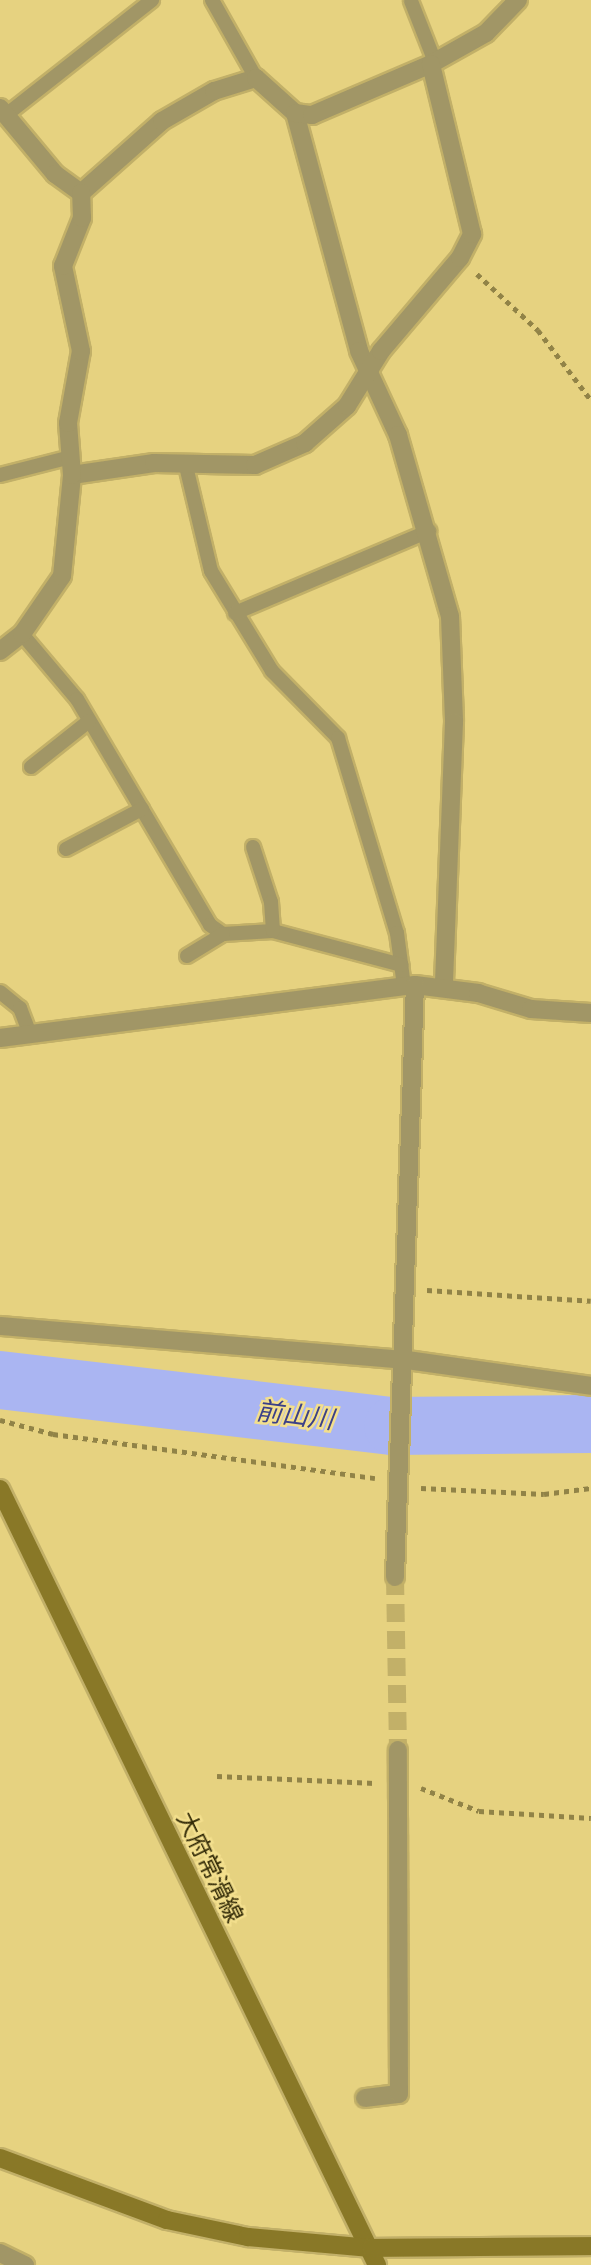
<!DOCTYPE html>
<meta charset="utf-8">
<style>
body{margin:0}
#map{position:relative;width:591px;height:2265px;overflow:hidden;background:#e6d280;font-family:Lora,"Noto Sans JP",serif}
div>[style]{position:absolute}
.river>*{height:58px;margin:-29px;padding:0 29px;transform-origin:29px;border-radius:29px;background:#aab5f2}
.street-tunnel>*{height:18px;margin-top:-9px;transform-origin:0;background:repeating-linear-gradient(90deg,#c2b068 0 18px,transparent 0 27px)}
.path>*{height:4.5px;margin-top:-2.25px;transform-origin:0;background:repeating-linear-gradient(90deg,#918347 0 5px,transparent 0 10px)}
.roads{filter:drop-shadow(2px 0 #c2b068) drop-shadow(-2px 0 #c2b068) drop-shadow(0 2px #c2b068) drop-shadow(0 -2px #c2b068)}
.lane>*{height:14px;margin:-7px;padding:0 7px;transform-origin:7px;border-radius:7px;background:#a19666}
.street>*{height:18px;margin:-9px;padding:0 9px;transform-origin:9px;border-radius:9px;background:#a19666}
.secondary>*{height:18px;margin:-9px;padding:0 9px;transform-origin:9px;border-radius:9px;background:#897827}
span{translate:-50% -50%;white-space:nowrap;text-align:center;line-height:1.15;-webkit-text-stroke:5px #f3df8d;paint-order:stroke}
.street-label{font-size:24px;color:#322a06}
.water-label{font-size:26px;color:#3b4088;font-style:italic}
</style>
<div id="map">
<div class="river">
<i style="left:0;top:1380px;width:396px;rotate:6.7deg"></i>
<i style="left:393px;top:1426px;width:198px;rotate:-0.6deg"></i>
</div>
<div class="street-tunnel">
<i style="left:395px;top:1577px;width:173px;rotate:89deg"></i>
</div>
<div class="path">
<i style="left:477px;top:274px;width:83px;rotate:42.6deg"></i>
<i style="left:538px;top:330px;width:88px;rotate:52.9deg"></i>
<i style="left:427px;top:1290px;width:164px;rotate:3.8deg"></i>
<i style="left:0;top:1420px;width:55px;rotate:14.8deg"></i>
<i style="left:53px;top:1434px;width:325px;rotate:7.8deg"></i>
<i style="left:421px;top:1488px;width:123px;rotate:2.8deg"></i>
<i style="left:544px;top:1494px;width:47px;rotate:-7.3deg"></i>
<i style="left:217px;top:1776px;width:158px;rotate:2.5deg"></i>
<i style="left:421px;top:1788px;width:62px;rotate:21.6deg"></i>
<i style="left:479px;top:1811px;width:112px;rotate:3.6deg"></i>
</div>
<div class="roads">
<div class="lane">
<i style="left:212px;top:0;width:90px;rotate:60.6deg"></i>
<i style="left:411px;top:1px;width:66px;rotate:68.5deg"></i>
<i style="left:6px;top:115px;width:186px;rotate:-38.2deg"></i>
<i style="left:185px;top:462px;width:112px;rotate:76.6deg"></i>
<i style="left:211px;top:571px;width:117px;rotate:58.6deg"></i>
<i style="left:272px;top:671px;width:94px;rotate:45.4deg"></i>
<i style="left:338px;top:738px;width:204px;rotate:73.2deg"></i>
<i style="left:397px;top:933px;width:53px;rotate:82.5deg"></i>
<i style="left:0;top:475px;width:69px;rotate:-14.2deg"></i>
<i style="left:235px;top:613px;width:211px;rotate:-22.9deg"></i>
<i style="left:22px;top:634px;width:85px;rotate:49.8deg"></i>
<i style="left:77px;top:699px;width:262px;rotate:59.5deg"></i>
<i style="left:210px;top:925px;width:16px;rotate:35deg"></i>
<i style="left:223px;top:934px;width:50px;rotate:-3.4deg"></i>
<i style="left:273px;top:931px;width:133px;rotate:14.8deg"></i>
<i style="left:31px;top:767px;width:74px;rotate:-38.4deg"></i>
<i style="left:253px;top:847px;width:58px;rotate:71.9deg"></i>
<i style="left:271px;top:902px;width:29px;rotate:86deg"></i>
<i style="left:66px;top:849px;width:86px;rotate:-27.8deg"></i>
<i style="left:187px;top:956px;width:42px;rotate:-31.4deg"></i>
<i style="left:0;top:992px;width:26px;rotate:39deg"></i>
<i style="left:20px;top:1008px;width:28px;rotate:69deg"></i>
</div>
<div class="street">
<i style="left:0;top:108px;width:86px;rotate:50.2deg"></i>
<i style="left:55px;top:174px;width:32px;rotate:36deg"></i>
<i style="left:295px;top:113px;width:246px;rotate:74.9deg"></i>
<i style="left:359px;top:351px;width:93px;rotate:65.1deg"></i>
<i style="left:398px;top:435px;width:188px;rotate:74deg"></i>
<i style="left:450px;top:616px;width:106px;rotate:87.8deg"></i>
<i style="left:454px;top:722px;width:265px;rotate:92.2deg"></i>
<i style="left:81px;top:193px;width:108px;rotate:-41.6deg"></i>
<i style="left:162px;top:121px;width:60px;rotate:-30deg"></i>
<i style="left:214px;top:91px;width:44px;rotate:-17.2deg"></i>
<i style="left:256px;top:78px;width:52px;rotate:41.9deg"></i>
<i style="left:295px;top:113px;width:17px;rotate:7deg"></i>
<i style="left:312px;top:115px;width:129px;rotate:-23.2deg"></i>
<i style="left:431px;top:64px;width:63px;rotate:-29.4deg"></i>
<i style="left:486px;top:33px;width:46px;rotate:-45.9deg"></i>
<i style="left:72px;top:475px;width:83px;rotate:-8.3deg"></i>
<i style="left:154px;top:463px;width:101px;rotate:1.1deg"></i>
<i style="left:255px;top:465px;width:55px;rotate:-23.7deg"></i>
<i style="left:305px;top:443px;width:56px;rotate:-41.4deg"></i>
<i style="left:347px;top:406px;width:65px;rotate:-58.3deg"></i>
<i style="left:381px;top:351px;width:122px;rotate:-49.7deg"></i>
<i style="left:460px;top:258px;width:27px;rotate:-63deg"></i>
<i style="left:472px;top:234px;width:175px;rotate:-103.6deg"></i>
<i style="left:0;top:651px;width:28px;rotate:-38deg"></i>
<i style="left:22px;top:634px;width:70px;rotate:-55.4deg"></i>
<i style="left:62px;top:576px;width:101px;rotate:-84.3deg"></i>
<i style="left:72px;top:475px;width:52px;rotate:-94.4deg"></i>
<i style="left:68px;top:423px;width:73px;rotate:-79.8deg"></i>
<i style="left:81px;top:351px;width:87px;rotate:-102deg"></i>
<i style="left:63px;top:266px;width:52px;rotate:-68.4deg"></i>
<i style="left:82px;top:218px;width:25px;rotate:-92deg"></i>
<i style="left:0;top:1038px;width:418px;rotate:-7.3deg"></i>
<i style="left:415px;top:985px;width:64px;rotate:7.2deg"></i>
<i style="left:478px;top:993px;width:55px;rotate:16.8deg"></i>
<i style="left:531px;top:1009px;width:60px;rotate:3.8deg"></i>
<i style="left:0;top:1326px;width:408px;rotate:4.8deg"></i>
<i style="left:407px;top:1360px;width:186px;rotate:8deg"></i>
<i style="left:395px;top:1577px;width:592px;rotate:-88.07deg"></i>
<i style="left:365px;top:2098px;width:34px;rotate:-7deg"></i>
<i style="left:399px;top:2094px;width:344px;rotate:-90.2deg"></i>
<i style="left:0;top:2253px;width:28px;rotate:26deg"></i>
</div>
<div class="secondary">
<i style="left:0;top:1489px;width:863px;rotate:64.09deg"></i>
<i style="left:0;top:2158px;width:178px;rotate:20.4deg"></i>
<i style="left:167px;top:2220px;width:83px;rotate:11.9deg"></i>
<i style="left:248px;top:2237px;width:123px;rotate:5.1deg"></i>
<i style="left:371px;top:2248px;width:220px;rotate:-0.5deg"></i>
</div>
</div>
<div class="street-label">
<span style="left:210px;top:1867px;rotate:64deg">大府常滑線</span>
</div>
<div class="water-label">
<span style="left:295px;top:1415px;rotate:7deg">前山川</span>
</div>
</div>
